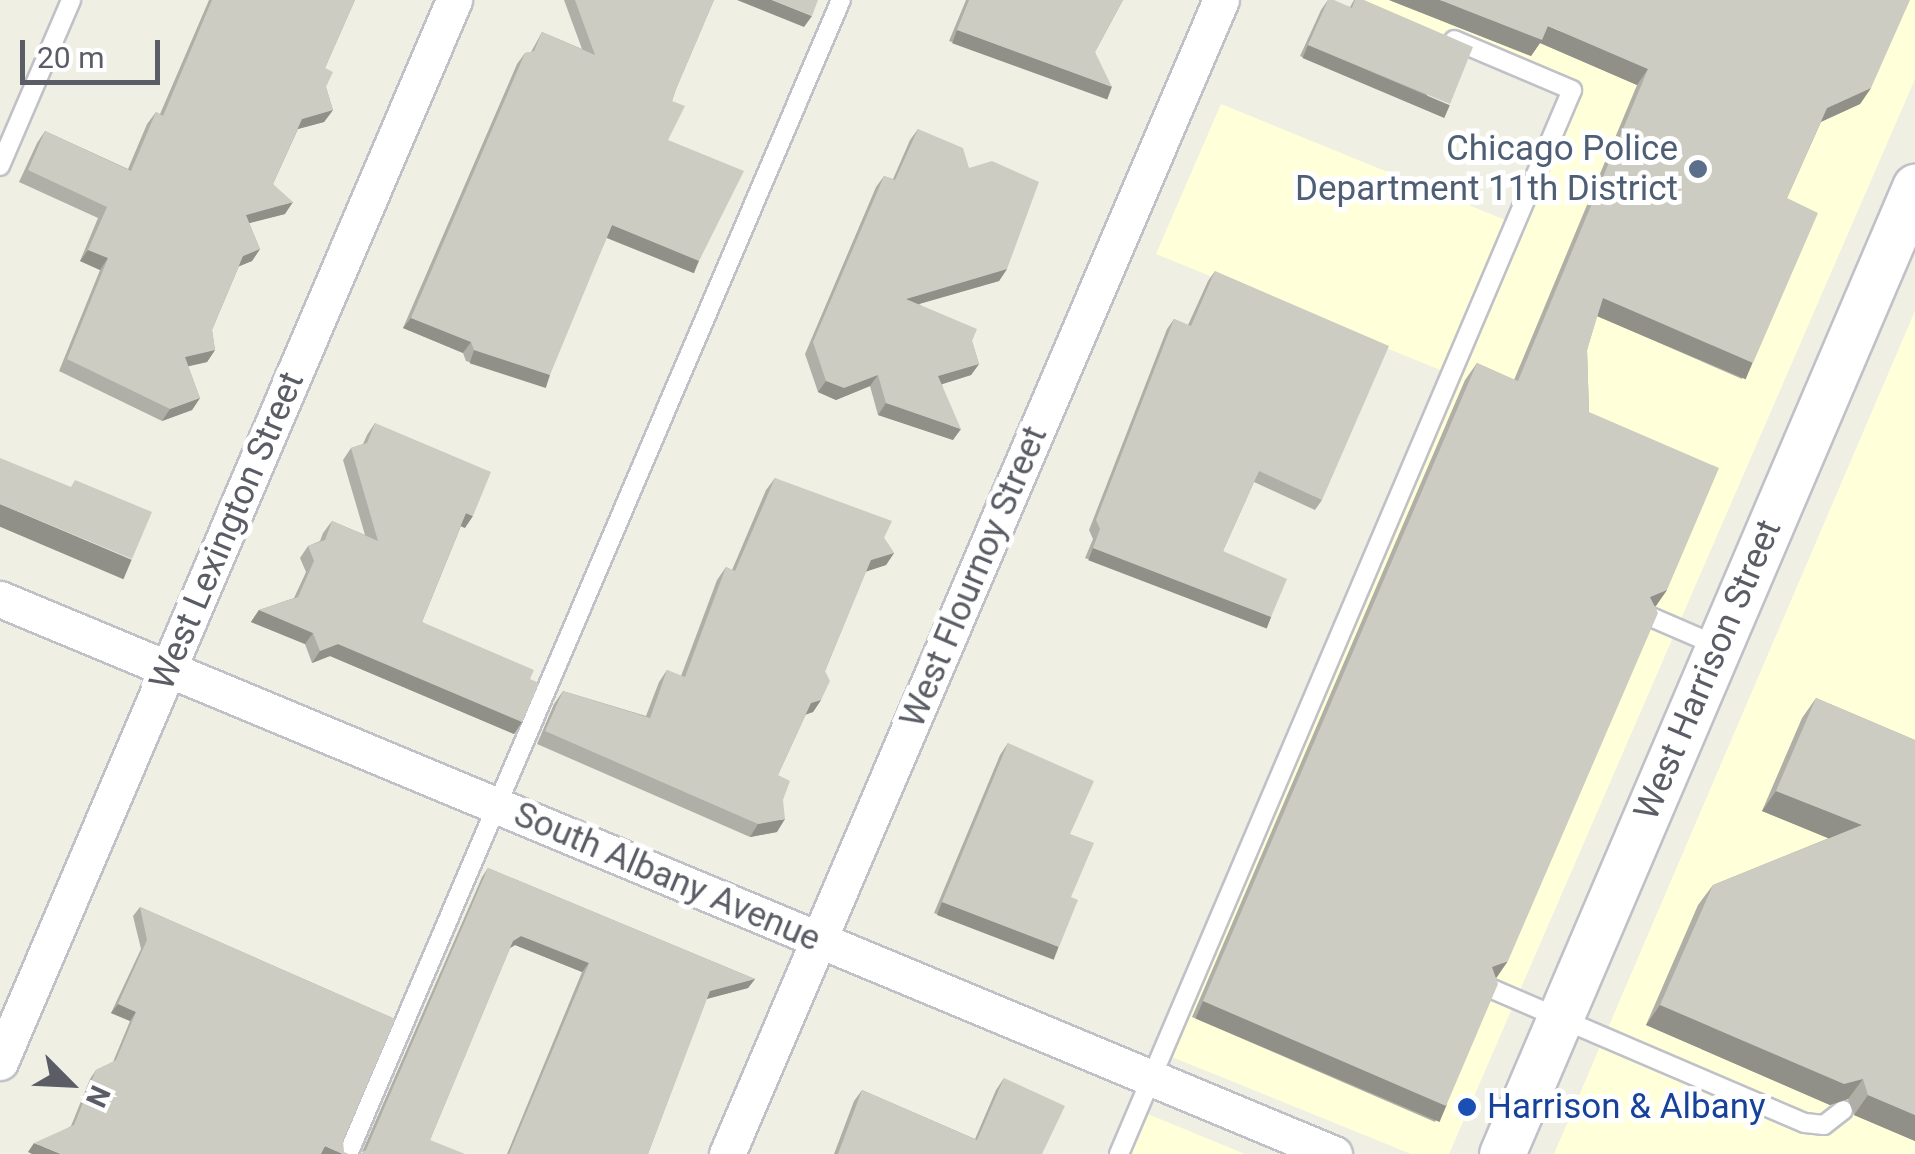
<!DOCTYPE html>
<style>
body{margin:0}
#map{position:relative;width:1915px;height:1154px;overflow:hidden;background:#eff0e3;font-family:Roboto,sans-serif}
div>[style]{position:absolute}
.commercial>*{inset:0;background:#ffffd9}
.roads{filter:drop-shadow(2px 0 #c0c1c8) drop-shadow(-2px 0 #c0c1c8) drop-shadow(0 2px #c0c1c8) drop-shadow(0 -2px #c0c1c8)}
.service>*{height:18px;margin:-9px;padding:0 9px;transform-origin:9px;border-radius:9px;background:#fff}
.minor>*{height:35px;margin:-17.5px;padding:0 17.5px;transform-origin:17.5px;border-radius:17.5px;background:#fff}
.tertiary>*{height:45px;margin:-22.5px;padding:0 22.5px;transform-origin:22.5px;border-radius:22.5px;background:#fff}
.wall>*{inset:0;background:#b0afa7}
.shaded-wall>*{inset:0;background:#908f88;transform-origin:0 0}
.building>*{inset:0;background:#cdccc2}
.dots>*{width:28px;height:28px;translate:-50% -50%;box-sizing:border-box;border:5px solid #fff;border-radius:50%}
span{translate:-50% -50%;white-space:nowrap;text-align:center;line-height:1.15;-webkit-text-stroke:10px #fff;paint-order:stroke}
.service-label{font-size:35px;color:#4e5e75}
.right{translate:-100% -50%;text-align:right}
.street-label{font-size:35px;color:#5b5d66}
.transit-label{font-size:35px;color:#164399}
.left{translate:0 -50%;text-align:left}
.north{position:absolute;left:20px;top:1034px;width:100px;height:100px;-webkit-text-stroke:8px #fff;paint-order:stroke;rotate:114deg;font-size:28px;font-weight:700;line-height:40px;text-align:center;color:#5b5d66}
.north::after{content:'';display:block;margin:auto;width:35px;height:45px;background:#5b5d66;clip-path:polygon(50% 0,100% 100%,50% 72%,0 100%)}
.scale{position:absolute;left:20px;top:40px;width:140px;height:45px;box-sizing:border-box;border:5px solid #5b5d66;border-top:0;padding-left:12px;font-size:30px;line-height:35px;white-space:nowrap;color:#5b5d66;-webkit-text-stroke:8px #fff;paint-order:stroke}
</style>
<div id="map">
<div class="commercial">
<i style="clip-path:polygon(1358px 0,1915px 0,1915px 79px,1449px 1154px,1411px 1154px,1162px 1053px,1450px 374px,1156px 254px,1221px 104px,1515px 224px,1572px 90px)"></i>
<i style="clip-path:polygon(1915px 311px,1915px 1154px,1554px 1154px)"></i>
<i style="clip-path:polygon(1138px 1110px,1245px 1154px,1119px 1154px)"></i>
</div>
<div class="roads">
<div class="service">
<i style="left:0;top:166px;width:181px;rotate:-66.8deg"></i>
<i style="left:1651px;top:617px;width:73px;rotate:23.4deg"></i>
<i style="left:1492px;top:989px;width:340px;rotate:23.2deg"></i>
<i style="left:1805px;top:1123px;width:19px;rotate:6deg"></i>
<i style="left:1824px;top:1125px;width:24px;rotate:-38deg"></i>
<i style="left:348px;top:1154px;width:1255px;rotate:-66.87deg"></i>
<i style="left:1119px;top:1154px;width:1156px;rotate:-66.94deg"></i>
<i style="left:1572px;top:90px;width:128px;rotate:-157deg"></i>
</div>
<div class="minor">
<i style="left:0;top:599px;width:1445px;rotate:22.59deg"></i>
<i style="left:0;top:1062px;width:1155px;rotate:-66.85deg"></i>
<i style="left:727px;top:1154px;width:1255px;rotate:-66.83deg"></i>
</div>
<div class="tertiary">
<i style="left:1502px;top:1154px;width:1052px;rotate:-66.87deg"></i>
</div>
</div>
<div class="wall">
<i style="clip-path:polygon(209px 0,355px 0,325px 68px,326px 87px,333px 110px,324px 122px,298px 129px,273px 184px,285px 214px,249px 223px,260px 249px,252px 261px,239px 266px,212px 330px,215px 350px,207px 362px,188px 366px,200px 398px,192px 410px,162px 421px,59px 371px,100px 270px,80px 261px,98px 218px,19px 182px,37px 143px,45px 131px,128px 169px,147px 124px,156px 112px,160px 114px)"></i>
<i style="clip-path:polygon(564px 0,714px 0,676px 89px,672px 101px,668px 140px,699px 261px,692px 272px,607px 237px,542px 386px,466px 361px,463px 353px,403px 328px,517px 64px,525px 53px,531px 52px,542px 32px,582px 49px)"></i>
<i style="clip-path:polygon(966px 0,1123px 0,1095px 52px,1105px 98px,949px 41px)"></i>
<i style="clip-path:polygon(1328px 0,1350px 7px,1354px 0,1364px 0,1441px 116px,1300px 56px,1321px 10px)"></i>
<i style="clip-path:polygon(1389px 0,1871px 88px,1860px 104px,1821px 122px,1787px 198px,1742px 379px,1597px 316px,1587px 350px,1589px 412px,1667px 590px,1655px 606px,1435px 1122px,1192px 1017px,1465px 380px,1477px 363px,1514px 380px,1637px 85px,1540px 43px,1531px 56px)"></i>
<i style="clip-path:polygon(918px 129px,969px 168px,1007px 269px,999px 281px,919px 304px,972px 341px,979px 364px,971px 375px,942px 384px,953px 440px,878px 415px,870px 386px,836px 400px,818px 392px,805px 354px,876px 187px,884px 176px,893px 179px,910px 140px)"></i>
<i style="clip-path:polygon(1215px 271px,1322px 500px,1315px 510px,1254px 482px,1223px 551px,1271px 617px,1264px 627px,1085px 558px,1093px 539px,1089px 530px,1167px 329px,1174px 319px,1188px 325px,1208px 281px)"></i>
<i style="clip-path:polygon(375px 423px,465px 528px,461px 526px,422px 622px,530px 679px,522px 722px,514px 734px,330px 656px,312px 663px,305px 644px,251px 622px,259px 610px,294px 598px,306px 572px,300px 558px,308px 546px,320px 541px,323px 533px,332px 521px,365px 535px,343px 460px,351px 448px,363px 444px,367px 435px)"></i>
<i style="clip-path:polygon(775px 478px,884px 538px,894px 553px,886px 565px,866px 571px,825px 671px,821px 700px,813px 712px,806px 714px,778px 775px,783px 800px,777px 832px,750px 837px,537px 744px,554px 704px,563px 691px,646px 716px,659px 682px,667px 670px,681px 676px,717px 580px,726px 567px,732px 570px,766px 490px)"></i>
<i style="clip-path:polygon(1816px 698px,1915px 740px,1915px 1141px,1854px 1115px,1848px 1099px,1830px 1105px,1646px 1025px,1698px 905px,1713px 885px,1829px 838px,1762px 811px,1802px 718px)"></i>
<i style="clip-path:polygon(1008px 743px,1070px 834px,1051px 958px,934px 913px,1000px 755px)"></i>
<i style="clip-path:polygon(488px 868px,755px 979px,748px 988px,706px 999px,648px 1154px,507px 1154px,582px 972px,515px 945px,510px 948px,430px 1140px,362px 1152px,482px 877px)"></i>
<i style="clip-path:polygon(140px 907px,395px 1019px,28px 1152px,71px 1126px,90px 1079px,96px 1070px,113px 1062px,130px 1021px,111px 1013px,141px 949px,133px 916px)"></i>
<i style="clip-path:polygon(1004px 1078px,1042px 1154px,834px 1154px,854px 1101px,862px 1090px,975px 1139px,996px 1090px)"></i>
</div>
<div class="shaded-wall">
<i style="clip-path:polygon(737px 0,772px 0,812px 16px,804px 27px)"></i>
<i style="clip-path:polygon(1389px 0,1440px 0,1548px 26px,1648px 69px,1637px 85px,1540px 43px,1531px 56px)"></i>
<i style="left:957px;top:30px;width:165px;height:14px;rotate:20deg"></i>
<i style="left:1308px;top:45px;width:154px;height:14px;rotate:23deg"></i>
<i style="clip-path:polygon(1871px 88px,1860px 104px,1816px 124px,1827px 108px)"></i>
<i style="clip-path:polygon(333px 110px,324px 122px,294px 130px,302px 119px)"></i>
<i style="clip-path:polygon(293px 202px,285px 214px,238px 226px,246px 215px)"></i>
<i style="left:612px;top:225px;width:94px;height:14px;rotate:22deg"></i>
<i style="clip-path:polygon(260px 249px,252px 261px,235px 268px,243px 256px)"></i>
<i style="clip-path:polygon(88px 250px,108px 258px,100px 270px,80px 261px)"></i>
<i style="clip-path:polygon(1007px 269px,999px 281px,898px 310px,906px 299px)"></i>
<i style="left:1603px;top:298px;width:163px;height:19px;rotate:23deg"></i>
<i style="clip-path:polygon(411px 318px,471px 342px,463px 353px,403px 328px)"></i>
<i style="clip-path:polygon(215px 350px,207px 362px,177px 369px,185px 357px)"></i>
<i style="left:474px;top:350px;width:80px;height:14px;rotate:18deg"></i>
<i style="clip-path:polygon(979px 364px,971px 375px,930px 388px,938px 376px)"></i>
<i style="clip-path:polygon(878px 375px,870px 386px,836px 400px,818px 392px,826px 381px)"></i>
<i style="clip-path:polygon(200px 398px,192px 410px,162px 421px,170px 409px)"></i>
<i style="clip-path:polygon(886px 403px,961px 429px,953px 440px,878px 415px)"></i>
<i style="left:0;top:504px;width:143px;height:21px;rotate:23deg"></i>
<i style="clip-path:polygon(466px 513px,473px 516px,465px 528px,458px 525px)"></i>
<i style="left:1093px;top:548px;width:191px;height:13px;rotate:21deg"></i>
<i style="clip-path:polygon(894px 553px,886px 565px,862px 573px,871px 560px)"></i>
<i style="clip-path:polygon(1667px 590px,1656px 606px,1639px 613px,1650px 597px)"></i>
<i style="clip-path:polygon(259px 610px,313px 633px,305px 644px,251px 622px)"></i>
<i style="clip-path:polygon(338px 644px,522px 722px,514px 734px,330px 656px,312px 663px,320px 651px)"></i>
<i style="clip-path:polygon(821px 700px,813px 712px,802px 716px,811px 703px)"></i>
<i style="clip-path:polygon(1776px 791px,1862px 825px,1847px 846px,1762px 811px)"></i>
<i style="clip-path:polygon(785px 819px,777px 832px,750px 837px,758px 824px)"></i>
<i style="left:942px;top:902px;width:125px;height:14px;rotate:21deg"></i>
<i style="clip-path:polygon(521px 936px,589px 963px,582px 972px,515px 945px,507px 950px,513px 941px)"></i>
<i style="clip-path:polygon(1508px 961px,1497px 977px,1481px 983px,1492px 967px)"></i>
<i style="clip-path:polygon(755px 979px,748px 988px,703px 1000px,710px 991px)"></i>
<i style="left:1203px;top:1001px;width:265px;height:19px;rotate:23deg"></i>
<i style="clip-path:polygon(118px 1004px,136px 1012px,130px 1021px,111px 1013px)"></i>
<i style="clip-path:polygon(1660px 1005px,1863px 1079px,1848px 1099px,1830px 1105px,1646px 1025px)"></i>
<i style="clip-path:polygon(1868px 1095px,1915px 1115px,1915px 1141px,1854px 1115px)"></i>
<i style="clip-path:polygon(34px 1143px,61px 1154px,32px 1154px,28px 1152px)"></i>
<i style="clip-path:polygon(325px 1146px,343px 1154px,319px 1154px)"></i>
</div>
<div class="building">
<i style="clip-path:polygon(212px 0,355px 0,325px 68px,333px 72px,326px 87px,333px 110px,302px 119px,273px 184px,293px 202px,246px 215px,260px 249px,243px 256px,212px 330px,215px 350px,185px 357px,200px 398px,170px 409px,67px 359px,108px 258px,88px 250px,107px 207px,28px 170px,45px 131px,131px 171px,156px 112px,163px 116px)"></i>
<i style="clip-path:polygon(575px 0,714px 0,676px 89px,672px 101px,685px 106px,668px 140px,744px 171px,699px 261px,612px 225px,550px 375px,474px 350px,471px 342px,411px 318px,525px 53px,534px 51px,542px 32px,595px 55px)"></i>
<i style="clip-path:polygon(772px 0,818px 0,812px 16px)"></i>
<i style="clip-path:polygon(969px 0,1123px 0,1095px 52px,1112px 87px,957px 30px)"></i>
<i style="clip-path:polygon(1328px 0,1334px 0,1352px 8px,1355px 0,1364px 0,1473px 47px,1450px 104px,1308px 45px)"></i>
<i style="clip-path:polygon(1440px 0,1910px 0,1871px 88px,1827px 108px,1787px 198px,1818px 213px,1753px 363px,1603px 298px,1587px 350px,1589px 412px,1719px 468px,1667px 590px,1650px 597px,1658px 613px,1508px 961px,1492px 967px,1498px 984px,1446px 1106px,1203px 1001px,1477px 363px,1518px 381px,1648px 69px,1548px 26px,1542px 40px)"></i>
<i style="clip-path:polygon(918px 129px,963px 148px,969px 168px,992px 161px,1039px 182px,1007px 269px,906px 299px,977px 329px,972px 341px,979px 364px,938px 376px,961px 429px,886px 403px,878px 375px,844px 388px,826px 381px,813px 342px,884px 176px,895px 180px)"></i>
<i style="clip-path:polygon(1215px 271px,1389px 346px,1322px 500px,1259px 471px,1223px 551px,1287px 579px,1271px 617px,1093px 548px,1100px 529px,1096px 520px,1174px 319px,1191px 326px)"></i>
<i style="clip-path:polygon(375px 423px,491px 472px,473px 516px,466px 513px,422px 622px,534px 670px,530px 679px,539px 683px,522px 722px,338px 644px,320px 651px,313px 633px,259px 610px,298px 597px,314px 561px,308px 546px,325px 540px,332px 521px,378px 541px,351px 448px,367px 443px)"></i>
<i style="clip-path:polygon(0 458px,71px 487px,75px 480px,152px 512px,132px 559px,0 504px)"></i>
<i style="clip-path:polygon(775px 478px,892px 521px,884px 538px,894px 553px,871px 560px,825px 671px,830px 681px,821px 700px,811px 703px,778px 775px,790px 781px,783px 800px,785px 819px,758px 824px,545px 731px,563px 691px,650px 718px,667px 670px,685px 677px,726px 567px,735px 571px)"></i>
<i style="clip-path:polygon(1816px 698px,1915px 740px,1915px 1115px,1868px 1095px,1863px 1079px,1844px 1084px,1660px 1005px,1713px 885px,1862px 825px,1776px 791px)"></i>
<i style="clip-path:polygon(1008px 743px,1094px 781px,1070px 834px,1094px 843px,1071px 897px,1078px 900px,1059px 947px,942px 902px)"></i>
<i style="clip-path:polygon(488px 868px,755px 979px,710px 991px,648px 1154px,509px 1154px,589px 963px,521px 936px,513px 941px,430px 1140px,465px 1154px,360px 1154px,366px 1150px)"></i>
<i style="clip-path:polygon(140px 907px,395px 1019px,343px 1140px,344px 1152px,349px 1154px,343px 1154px,325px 1146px,321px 1154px,61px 1154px,34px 1143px,74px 1125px,96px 1070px,116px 1060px,136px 1012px,118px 1004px,147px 940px)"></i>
<i style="clip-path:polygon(1004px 1078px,1065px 1106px,1042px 1154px,838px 1154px,862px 1090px,977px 1140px)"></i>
</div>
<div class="dots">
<i style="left:1698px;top:169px;background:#5c6f8a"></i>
<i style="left:1467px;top:1107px;background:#1a4fb4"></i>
</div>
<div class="service-label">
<span class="right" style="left:1678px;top:169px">Chicago Police<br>Department 11th District</span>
</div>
<div class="street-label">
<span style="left:227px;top:531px;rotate:-67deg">West Lexington Street</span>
<span style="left:974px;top:577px;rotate:-67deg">West Flournoy Street</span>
<span style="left:1708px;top:670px;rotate:-67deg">West Harrison Street</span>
<span style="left:667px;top:877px;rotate:23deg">South Albany Avenue</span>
</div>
<div class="transit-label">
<span class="left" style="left:1487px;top:1107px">Harrison &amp; Albany</span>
</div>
<div class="north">N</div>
<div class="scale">20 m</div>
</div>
